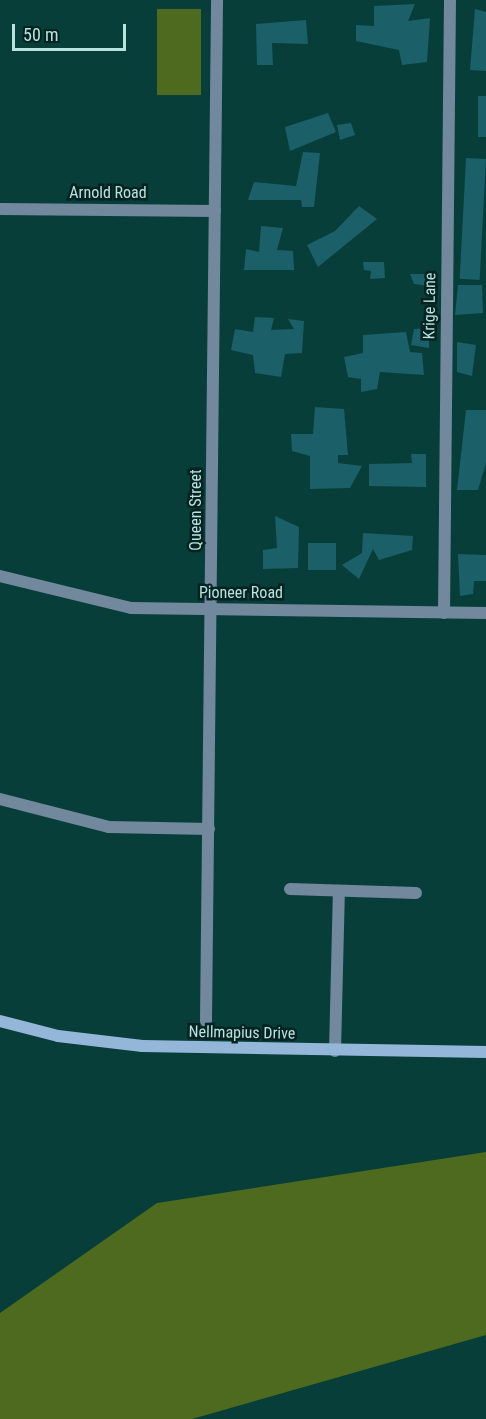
<!DOCTYPE html>
<style>
body{margin:0}
#map{position:relative;width:486px;height:1419px;overflow:hidden;background:#073e3a;font-family:"Roboto Condensed",sans-serif}
div>[style]{position:absolute}
.green>*{inset:0;background:#4e6a1e;transform-origin:0 0}
.building>*{inset:0;background:#1b5f68;transform-origin:0 0}
.street>*{height:12px;margin:-6px;padding:0 6px;transform-origin:6px;border-radius:6px;background:#72889d}
.secondary>*{height:12px;margin:-6px;padding:0 6px;transform-origin:6px;border-radius:6px;background:#94b6d8}
span{translate:-50% -50%;white-space:nowrap;text-align:center;line-height:1.15;-webkit-text-stroke:5px #042220;paint-order:stroke}
.street-label{font-size:16px;color:#b7e2dd}
.scale{position:absolute;left:12px;top:24px;width:114px;height:27px;box-sizing:border-box;border:3px solid #b7e2dd;border-top:0;padding-left:8px;font-size:18px;line-height:21px;white-space:nowrap;color:#b7e2dd;-webkit-text-stroke:4px #042220;paint-order:stroke}
</style>
<div id="map">
<div class="green">
<i style="left:157px;top:9px;width:44px;height:86px"></i>
<i style="clip-path:polygon(486px 1152px,486px 1335px,192px 1419px,0 1419px,0 1313px,157px 1203px)"></i>
</div>
<div class="building">
<i style="clip-path:polygon(415px 4px,408px 21px,430px 18px,427px 62px,402px 65px,399px 50px,356px 41px,356px 25px,374px 26px,374px 6px)"></i>
<i style="clip-path:polygon(475px 9px,486px 12px,486px 71px,470px 70px)"></i>
<i style="clip-path:polygon(306px 20px,308px 44px,272px 43px,273px 65px,257px 65px,256px 24px)"></i>
<i style="left:478px;top:96px;width:8px;height:41px"></i>
<i style="clip-path:polygon(328px 113px,336px 132px,290px 151px,285px 127px)"></i>
<i style="clip-path:polygon(351px 123px,355px 135px,340px 140px,337px 125px)"></i>
<i style="clip-path:polygon(303px 152px,320px 153px,314px 207px,302px 207px,301px 200px,248px 200px,254px 182px,296px 186px)"></i>
<i style="left:466px;top:158px;width:20px;height:121px;rotate:3deg"></i>
<i style="clip-path:polygon(359px 206px,377px 219px,318px 267px,307px 245px,335px 231px)"></i>
<i style="clip-path:polygon(261px 226px,283px 228px,277px 250px,293px 251px,294px 270px,244px 270px,246px 249px,259px 252px)"></i>
<i style="clip-path:polygon(363px 262px,384px 262px,385px 278px,370px 279px,371px 271px,364px 270px)"></i>
<i style="clip-path:polygon(410px 274px,432px 274px,430px 286px,414px 284px)"></i>
<i style="clip-path:polygon(458px 285px,482px 285px,483px 313px,455px 315px)"></i>
<i style="clip-path:polygon(255px 317px,274px 318px,271px 330px,294px 329px,288px 319px,304px 321px,302px 353px,285px 354px,281px 377px,255px 373px,253px 355px,231px 350px,235px 329px,253px 332px)"></i>
<i style="clip-path:polygon(429px 328px,429px 348px,411px 345px,414px 329px)"></i>
<i style="clip-path:polygon(406px 332px,410px 352px,422px 353px,424px 375px,380px 372px,377px 389px,361px 392px,361px 379px,348px 377px,344px 357px,363px 353px,363px 335px)"></i>
<i style="clip-path:polygon(457px 342px,476px 345px,472px 376px,457px 372px)"></i>
<i style="clip-path:polygon(315px 407px,344px 409px,348px 455px,338px 455px,338px 463px,362px 466px,350px 488px,310px 489px,310px 456px,292px 451px,291px 434px,313px 434px)"></i>
<i style="clip-path:polygon(466px 410px,486px 410px,486px 463px,478px 490px,457px 490px)"></i>
<i style="clip-path:polygon(411px 454px,426px 454px,426px 487px,369px 486px,369px 464px,412px 463px)"></i>
<i style="clip-path:polygon(275px 516px,299px 527px,298px 568px,263px 569px,263px 550px,277px 548px)"></i>
<i style="clip-path:polygon(363px 533px,413px 536px,412px 550px,379px 560px,373px 549px,359px 579px,342px 565px,362px 553px)"></i>
<i style="left:308px;top:543px;width:28px;height:27px"></i>
<i style="clip-path:polygon(458px 554px,486px 555px,486px 581px,474px 581px,473px 594px,460px 596px)"></i>
</div>
<div class="street">
<i style="left:0;top:209px;width:215px;rotate:0.5deg"></i>
<i style="left:0;top:576px;width:135px;rotate:13.7deg"></i>
<i style="left:131px;top:608px;width:355px;rotate:0.8deg"></i>
<i style="left:444px;top:613px;width:613px;rotate:-89.44deg"></i>
<i style="left:0;top:799px;width:113px;rotate:14.4deg"></i>
<i style="left:109px;top:827px;width:100px;rotate:1.1deg"></i>
<i style="left:290px;top:889px;width:126px;rotate:1.8deg"></i>
<i style="left:206px;top:1021px;width:1021px;rotate:-89.38deg"></i>
<i style="left:335px;top:1051px;width:160px;rotate:-88.6deg"></i>
</div>
<div class="secondary">
<i style="left:0;top:1021px;width:60px;rotate:14.5deg"></i>
<i style="left:58px;top:1036px;width:85px;rotate:6.8deg"></i>
<i style="left:142px;top:1046px;width:344px;rotate:1deg"></i>
</div>
<div class="street-label">
<span style="left:108px;top:193px">Arnold Road</span>
<span style="left:430px;top:306px;rotate:-89deg">Krige Lane</span>
<span style="left:196px;top:510px;rotate:-90deg">Queen Street</span>
<span style="left:241px;top:593px">Pioneer Road</span>
<span style="left:242px;top:1033px;rotate:1deg">Nellmapius Drive</span>
</div>
<div class="scale">50 m</div>
</div>
